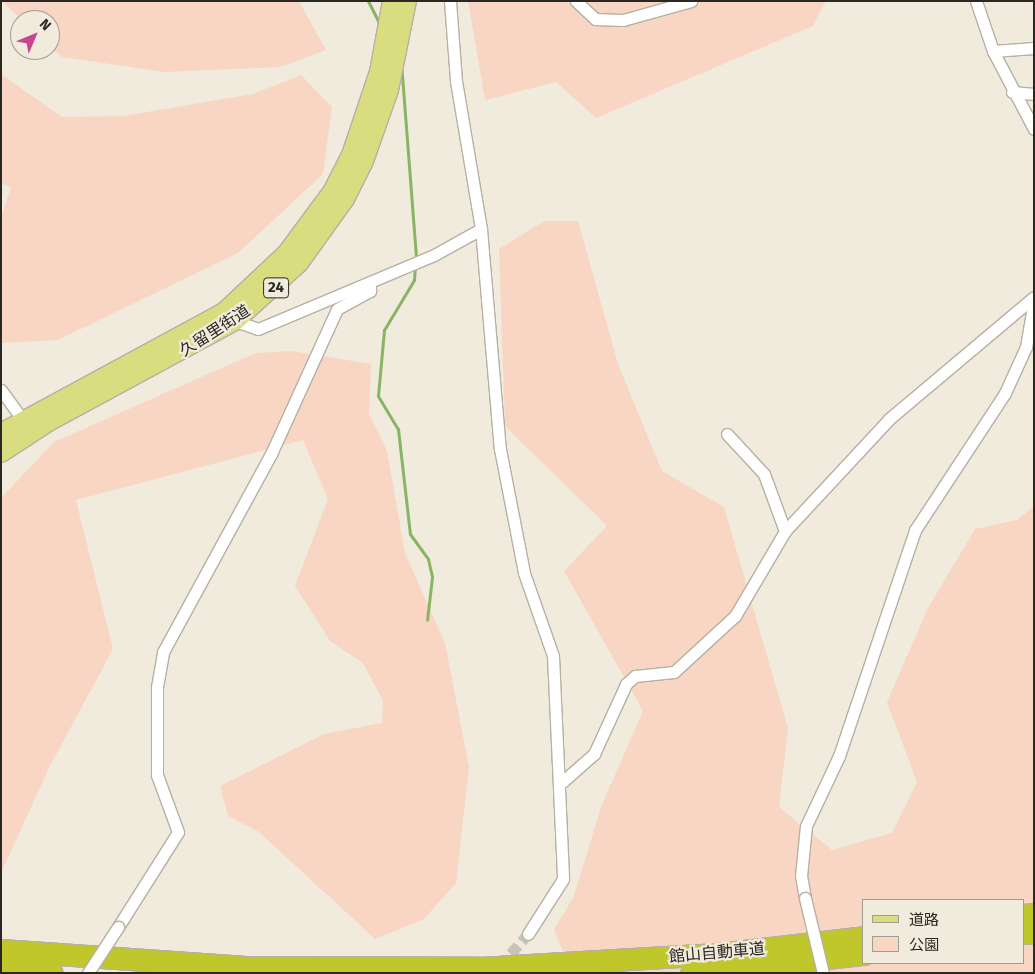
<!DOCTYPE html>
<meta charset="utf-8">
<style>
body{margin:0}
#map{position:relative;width:1035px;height:974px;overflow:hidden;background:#f0ebdc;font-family:"Fira Sans","Noto Sans JP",sans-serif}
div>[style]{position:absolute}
.green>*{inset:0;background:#f8d6c3}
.stream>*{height:3px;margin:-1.5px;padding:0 1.5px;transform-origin:1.5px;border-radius:1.5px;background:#88b466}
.street-tunnel>*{height:11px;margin-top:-5.5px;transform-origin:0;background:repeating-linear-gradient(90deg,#c8c4b7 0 11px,transparent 0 16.5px)}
.roads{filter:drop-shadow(1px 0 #b5b0a2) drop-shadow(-1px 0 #b5b0a2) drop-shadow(0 1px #b5b0a2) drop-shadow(0 -1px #b5b0a2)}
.street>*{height:11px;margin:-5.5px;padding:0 5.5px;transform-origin:5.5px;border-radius:5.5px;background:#fff}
.primary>*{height:18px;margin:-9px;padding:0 9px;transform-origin:9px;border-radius:9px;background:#d9dd80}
.highway>*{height:21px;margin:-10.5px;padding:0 10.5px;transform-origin:10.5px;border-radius:10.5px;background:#c0c72b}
.bridges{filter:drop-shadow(1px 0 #b5b0a2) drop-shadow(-1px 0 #b5b0a2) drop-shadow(0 1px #b5b0a2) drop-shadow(0 -1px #b5b0a2)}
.street-bridge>*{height:11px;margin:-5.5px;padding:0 5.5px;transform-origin:5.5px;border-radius:5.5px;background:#fff}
span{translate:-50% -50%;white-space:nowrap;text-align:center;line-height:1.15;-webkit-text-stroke:4.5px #f0ebdc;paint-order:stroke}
.shield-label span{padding:1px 4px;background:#f0ebdc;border:1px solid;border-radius:4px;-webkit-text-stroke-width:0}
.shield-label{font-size:15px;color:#292822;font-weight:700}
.street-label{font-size:16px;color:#292822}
.frame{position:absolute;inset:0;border:2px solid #292822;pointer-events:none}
.legend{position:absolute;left:862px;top:899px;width:162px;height:65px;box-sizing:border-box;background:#f0ebdc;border:1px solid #a09d92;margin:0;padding:6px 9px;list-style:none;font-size:15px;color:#292822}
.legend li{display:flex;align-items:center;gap:10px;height:25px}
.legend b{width:25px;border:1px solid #a09d92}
.north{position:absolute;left:10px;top:10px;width:50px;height:50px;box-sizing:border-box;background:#f0ebdc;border:1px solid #a09d92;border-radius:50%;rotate:45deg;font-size:14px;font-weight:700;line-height:20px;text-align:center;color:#292822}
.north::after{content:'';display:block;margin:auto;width:18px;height:22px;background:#c64691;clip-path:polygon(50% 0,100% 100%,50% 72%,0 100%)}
</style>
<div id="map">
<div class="green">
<i style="clip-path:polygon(2px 1px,299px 1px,326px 50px,280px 67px,165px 72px,62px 57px,50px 46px,50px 20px,22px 20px)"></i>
<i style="clip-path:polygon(468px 1px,826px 1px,813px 26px,596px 118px,556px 82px,485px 100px)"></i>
<i style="clip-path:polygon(1px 74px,62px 117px,123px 116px,253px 94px,301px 75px,332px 107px,323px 174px,238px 253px,58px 340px,1px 343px,1px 218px,11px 187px,1px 183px)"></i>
<i style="clip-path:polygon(evenodd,544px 221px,578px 221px,618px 364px,662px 471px,724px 507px,788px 728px,779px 807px,832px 850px,892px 833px,917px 782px,887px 702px,928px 608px,975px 529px,1017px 520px,1034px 506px,1034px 973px,572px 973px,554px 930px,574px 896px,601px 807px,643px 711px,564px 571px,607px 526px,505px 426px,499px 249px,544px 221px,864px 900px,1024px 900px,1024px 963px,864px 963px,864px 900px)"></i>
<i style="clip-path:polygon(292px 351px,371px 364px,369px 414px,387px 451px,405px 553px,445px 643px,469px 767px,456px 883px,424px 919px,375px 939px,259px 832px,228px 816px,220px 786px,324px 734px,382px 723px,383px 701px,363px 663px,330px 641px,295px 586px,328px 499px,303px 440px,76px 500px,113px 649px,49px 768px,1px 873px,1px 498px,54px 442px,256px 353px)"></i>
</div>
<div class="stream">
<i style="left:368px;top:1px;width:28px;rotate:63deg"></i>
<i style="left:401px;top:62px;width:198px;rotate:85.6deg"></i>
<i style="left:415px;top:266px;width:14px;rotate:94deg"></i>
<i style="left:414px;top:280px;width:58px;rotate:121deg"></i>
<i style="left:384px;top:330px;width:66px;rotate:95.2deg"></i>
<i style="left:378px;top:396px;width:39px;rotate:59deg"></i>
<i style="left:398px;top:429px;width:106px;rotate:83.5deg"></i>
<i style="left:410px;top:534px;width:31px;rotate:54deg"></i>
<i style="left:428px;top:559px;width:18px;rotate:77deg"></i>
<i style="left:432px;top:577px;width:43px;rotate:96.6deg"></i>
</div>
<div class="street-tunnel">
<i style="left:500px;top:966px;width:43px;rotate:-48.8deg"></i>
</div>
<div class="roads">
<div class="street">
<i style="left:450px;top:1px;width:80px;rotate:85.7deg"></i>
<i style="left:456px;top:81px;width:150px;rotate:80.4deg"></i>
<i style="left:481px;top:229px;width:221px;rotate:85.1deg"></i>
<i style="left:500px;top:449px;width:126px;rotate:79deg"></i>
<i style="left:524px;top:573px;width:88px;rotate:70.7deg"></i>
<i style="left:553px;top:656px;width:223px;rotate:87.4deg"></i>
<i style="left:563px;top:879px;width:65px;rotate:122.5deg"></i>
<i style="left:576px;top:1px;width:26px;rotate:43deg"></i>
<i style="left:595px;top:19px;width:28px;rotate:2deg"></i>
<i style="left:623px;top:20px;width:71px;rotate:-15.6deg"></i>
<i style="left:976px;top:1px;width:53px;rotate:71.2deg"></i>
<i style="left:993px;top:51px;width:88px;rotate:62.3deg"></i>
<i style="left:993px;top:51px;width:41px;rotate:-4.2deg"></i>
<i style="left:1012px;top:92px;width:22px;rotate:5deg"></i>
<i style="left:235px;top:321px;width:24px;rotate:19deg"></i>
<i style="left:258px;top:329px;width:191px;rotate:-22.8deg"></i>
<i style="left:434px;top:255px;width:54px;rotate:-29deg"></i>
<i style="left:1px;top:390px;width:36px;rotate:54deg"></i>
<i style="left:727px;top:434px;width:54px;rotate:47.2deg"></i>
<i style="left:764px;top:474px;width:61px;rotate:69.8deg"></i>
<i style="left:562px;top:782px;width:43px;rotate:-41.2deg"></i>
<i style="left:594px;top:754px;width:77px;rotate:-65.4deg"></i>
<i style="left:626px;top:684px;width:12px;rotate:-42deg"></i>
<i style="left:635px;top:676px;width:39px;rotate:-6deg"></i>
<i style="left:674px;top:672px;width:83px;rotate:-42.6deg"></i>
<i style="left:735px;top:616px;width:99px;rotate:-59.5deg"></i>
<i style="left:785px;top:531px;width:153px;rotate:-47.1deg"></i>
<i style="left:889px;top:419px;width:189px;rotate:-40.1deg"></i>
<i style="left:805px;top:898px;width:22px;rotate:-100deg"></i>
<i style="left:801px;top:876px;width:50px;rotate:-84.3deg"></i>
<i style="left:806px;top:826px;width:77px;rotate:-64.8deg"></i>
<i style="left:839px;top:756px;width:238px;rotate:-71.4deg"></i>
<i style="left:915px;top:530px;width:164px;rotate:-56.7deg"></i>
<i style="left:1005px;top:393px;width:51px;rotate:-65.5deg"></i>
<i style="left:1026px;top:347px;width:48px;rotate:-80.3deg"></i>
<i style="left:118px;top:927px;width:112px;rotate:-57.7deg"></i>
<i style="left:178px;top:832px;width:61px;rotate:-110.2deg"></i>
<i style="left:157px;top:775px;width:88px;rotate:-90deg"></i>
<i style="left:157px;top:687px;width:36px;rotate:-80deg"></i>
<i style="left:163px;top:652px;width:226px;rotate:-61.4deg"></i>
<i style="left:271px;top:454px;width:159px;rotate:-65.5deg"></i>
<i style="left:337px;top:309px;width:38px;rotate:-29deg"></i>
<i style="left:370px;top:291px;width:9px;rotate:-90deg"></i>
</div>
<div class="primary">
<i style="left:1px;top:433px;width:254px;rotate:-28.5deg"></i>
<i style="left:224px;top:312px;width:85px;rotate:-43.1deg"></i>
<i style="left:286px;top:254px;width:77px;rotate:-53.4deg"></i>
<i style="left:332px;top:192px;width:42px;rotate:-62.8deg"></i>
<i style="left:351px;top:155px;width:88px;rotate:-71.4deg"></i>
<i style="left:379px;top:72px;width:72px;rotate:-79.6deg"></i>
<i style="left:1px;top:453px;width:59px;rotate:-33.1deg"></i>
<i style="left:50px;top:421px;width:210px;rotate:-28.4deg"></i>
<i style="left:235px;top:321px;width:86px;rotate:-42.2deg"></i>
<i style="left:299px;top:263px;width:79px;rotate:-54.3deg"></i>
<i style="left:345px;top:199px;width:42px;rotate:-63.4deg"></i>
<i style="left:364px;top:161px;width:75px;rotate:-70.6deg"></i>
<i style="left:389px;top:90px;width:91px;rotate:-78.6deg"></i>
</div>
<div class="highway">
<i style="left:1024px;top:915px;width:10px;rotate:-6deg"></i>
<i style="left:1024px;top:933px;width:10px;rotate:-6deg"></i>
<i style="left:1px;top:950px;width:245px;rotate:4deg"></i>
<i style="left:245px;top:967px;width:235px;rotate:0.2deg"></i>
<i style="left:480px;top:968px;width:238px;rotate:-3.4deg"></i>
<i style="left:718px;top:954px;width:147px;rotate:-6.6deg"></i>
<i style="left:1px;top:968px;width:51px;rotate:5.6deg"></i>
<i style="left:691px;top:973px;width:174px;rotate:-6.3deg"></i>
</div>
</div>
<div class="bridges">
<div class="street-bridge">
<i style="left:805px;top:898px;width:77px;rotate:76.5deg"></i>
<i style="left:88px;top:973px;width:55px;rotate:-56.9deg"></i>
</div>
</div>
<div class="shield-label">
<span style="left:276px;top:288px">24</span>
</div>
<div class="street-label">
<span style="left:215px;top:331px;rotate:-33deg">久留里街道</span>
<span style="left:717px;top:953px;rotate:-5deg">館山自動車道</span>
</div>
<div class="frame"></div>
<ul class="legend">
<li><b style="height:6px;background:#d9dd80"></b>道路</li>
<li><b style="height:14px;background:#f8d6c3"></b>公園</li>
</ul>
<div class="north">N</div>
</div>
